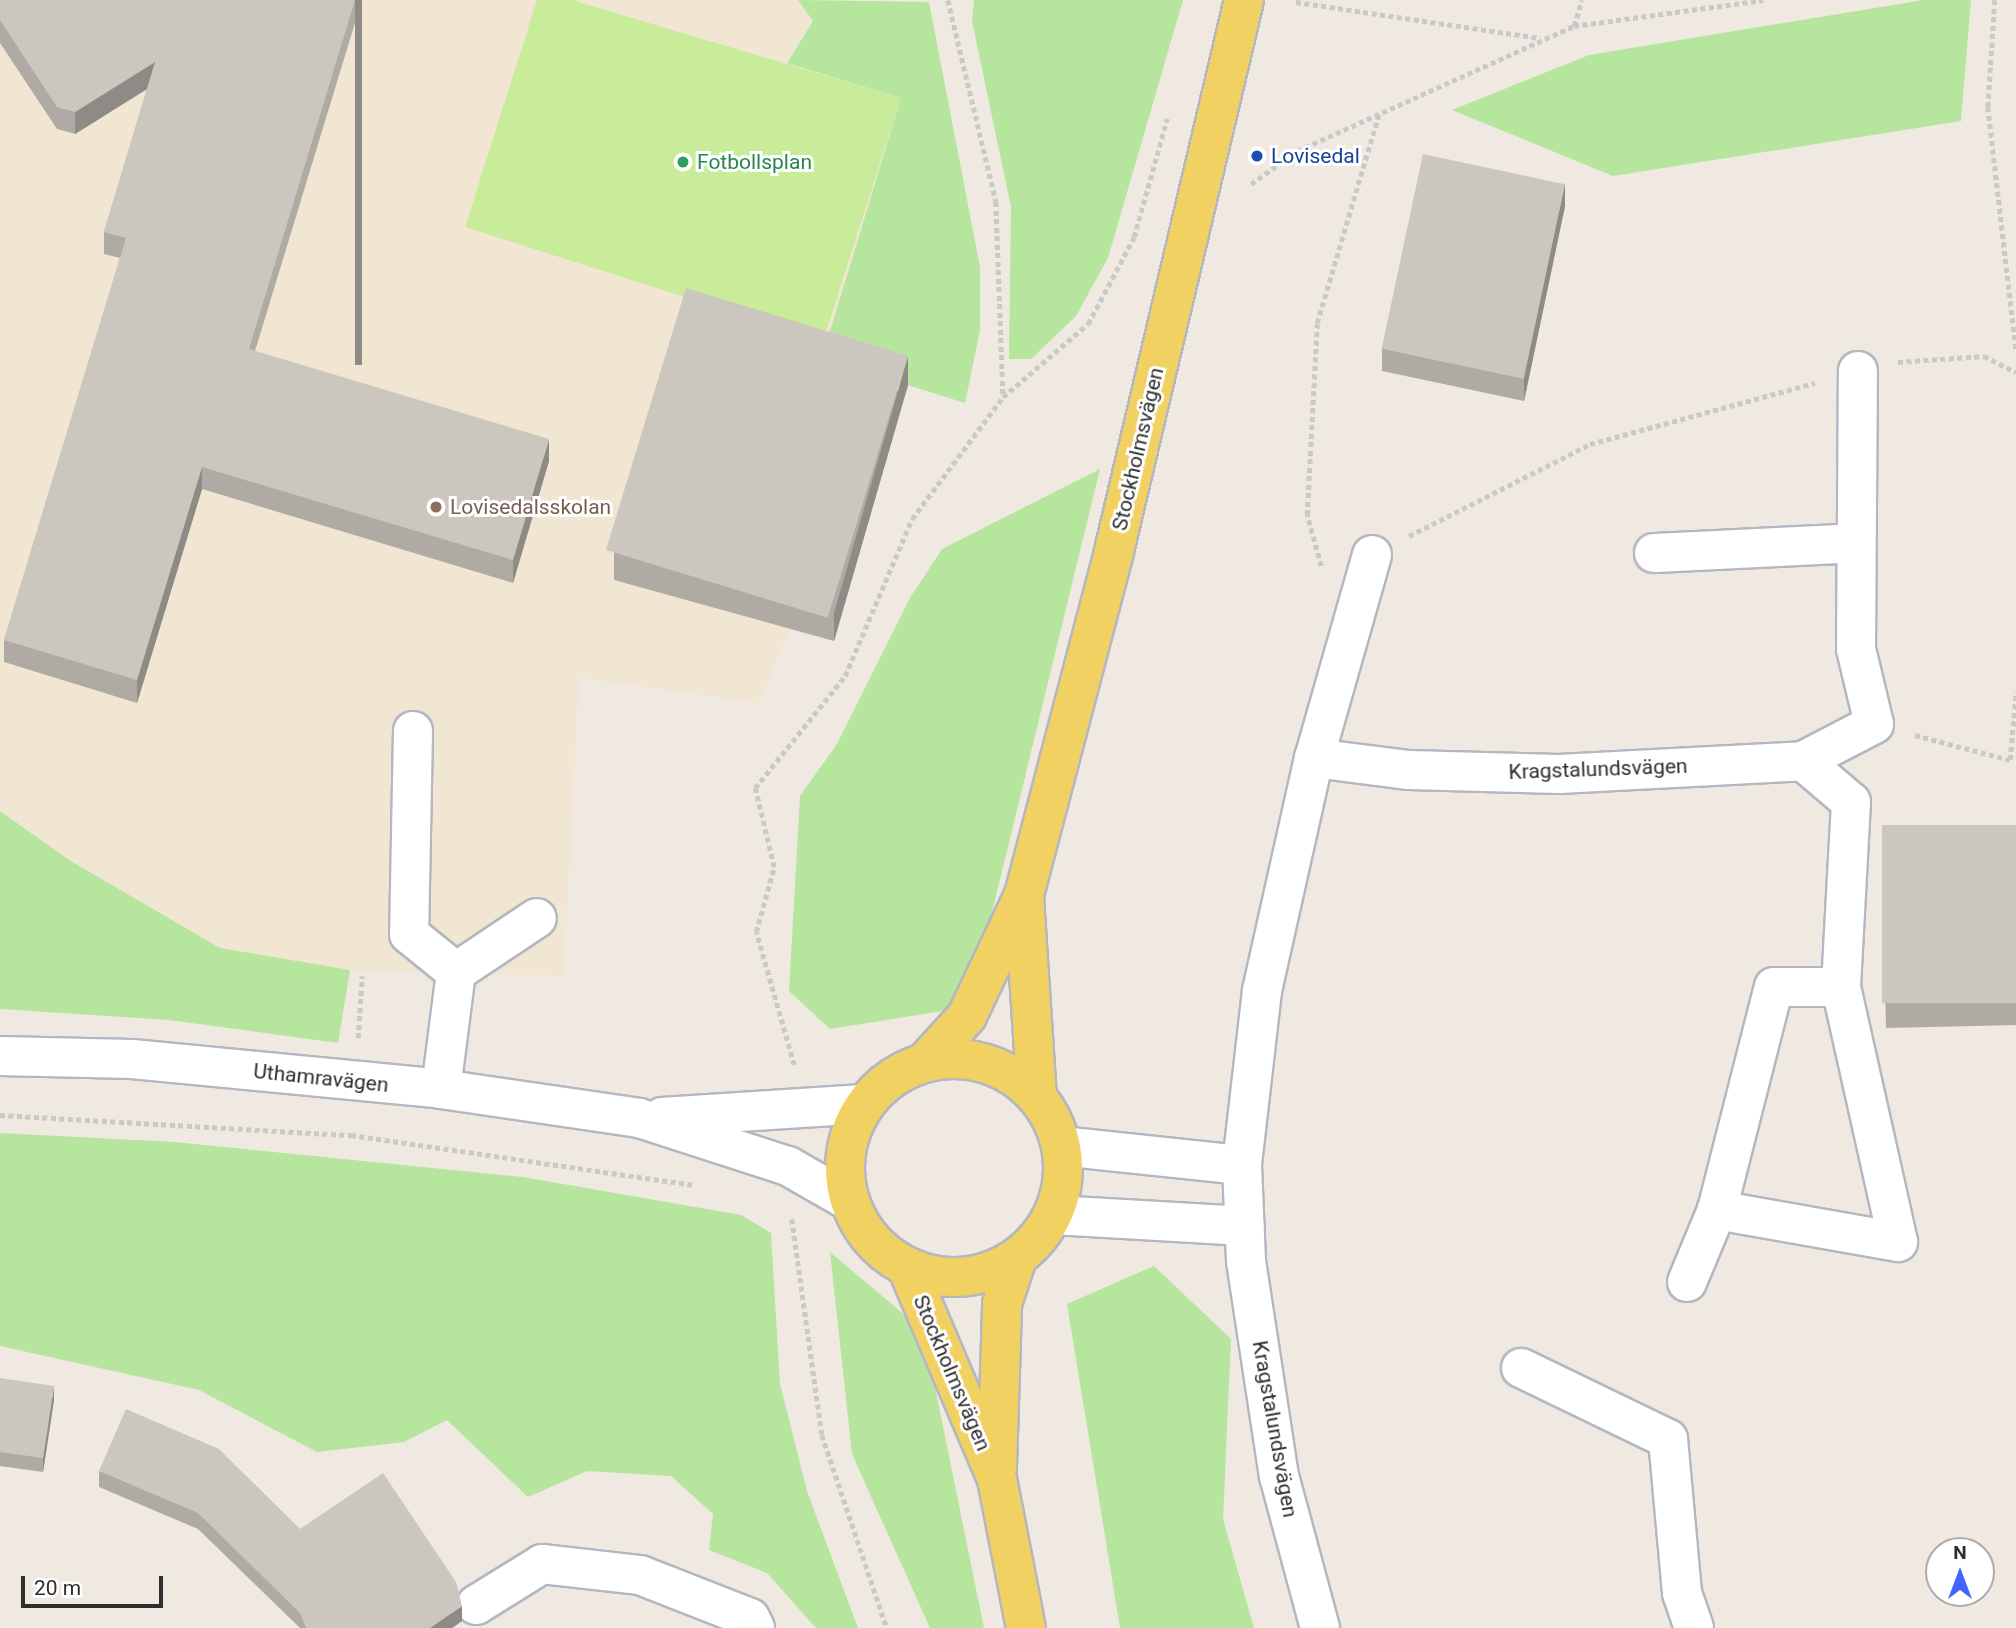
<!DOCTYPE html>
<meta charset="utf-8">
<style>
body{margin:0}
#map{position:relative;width:2016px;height:1628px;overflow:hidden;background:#efe9e1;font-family:Roboto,sans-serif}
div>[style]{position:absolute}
.education>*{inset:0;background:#f0e6d1}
.green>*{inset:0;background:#b6e59e}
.pitch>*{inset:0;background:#c9ec9a}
.path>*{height:4.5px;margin-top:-2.25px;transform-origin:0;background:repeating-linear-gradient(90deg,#c9c9c9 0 5px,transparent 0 8.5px)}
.roads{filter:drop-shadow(2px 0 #b4b7c1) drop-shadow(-2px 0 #b4b7c1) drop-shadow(0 2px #b4b7c1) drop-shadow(0 -2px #b4b7c1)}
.minor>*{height:38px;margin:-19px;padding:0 19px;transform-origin:19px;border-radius:19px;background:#fff}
.major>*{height:38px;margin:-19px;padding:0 19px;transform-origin:19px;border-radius:19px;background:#f2d163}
.major>.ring{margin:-19px;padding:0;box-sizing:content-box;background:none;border:38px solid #f2d163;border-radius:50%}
.wall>*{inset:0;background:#afaba4}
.shaded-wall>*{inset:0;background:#8e8b86;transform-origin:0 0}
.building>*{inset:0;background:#cbc7bf;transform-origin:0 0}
.dots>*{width:19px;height:19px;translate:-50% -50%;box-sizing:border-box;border:4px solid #fff;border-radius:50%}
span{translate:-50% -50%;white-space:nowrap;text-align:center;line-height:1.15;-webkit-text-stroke:6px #fff;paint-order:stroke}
.transit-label{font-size:21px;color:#164399}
.left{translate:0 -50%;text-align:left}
.leisure-label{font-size:21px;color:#27864d}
.street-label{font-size:21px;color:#2e2e2e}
.education-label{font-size:21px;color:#785e54}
.north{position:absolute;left:1925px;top:1537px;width:70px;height:70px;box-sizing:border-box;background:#fff;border:2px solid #ababab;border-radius:50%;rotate:0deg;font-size:19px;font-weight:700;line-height:28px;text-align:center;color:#2e2e2e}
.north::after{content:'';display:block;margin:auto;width:24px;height:32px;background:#4264fb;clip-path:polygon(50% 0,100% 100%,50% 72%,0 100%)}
.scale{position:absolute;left:21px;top:1576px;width:142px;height:32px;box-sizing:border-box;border:4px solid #2e2e2e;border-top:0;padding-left:9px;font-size:21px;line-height:24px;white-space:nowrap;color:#2e2e2e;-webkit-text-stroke:5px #fff;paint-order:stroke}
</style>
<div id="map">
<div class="education">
<i style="clip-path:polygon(0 0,798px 0,813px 20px,787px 63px,901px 98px,831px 328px,815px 356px,908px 385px,834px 641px,789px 630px,760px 703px,579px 678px,564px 976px,350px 970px,220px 948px,69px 860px,0 811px)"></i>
</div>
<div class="green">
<i style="clip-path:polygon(798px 0,929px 2px,980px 267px,980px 330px,965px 403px,815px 356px,831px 328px,901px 98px,787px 63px,813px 21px)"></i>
<i style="clip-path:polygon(974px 0,1183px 0,1108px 258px,1076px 316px,1031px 359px,1009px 359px,1011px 207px,972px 21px)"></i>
<i style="clip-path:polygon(1923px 0,1971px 0,1961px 121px,1613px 176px,1452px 110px,1589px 55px)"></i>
<i style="clip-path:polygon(1100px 469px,977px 974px,955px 1009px,830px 1029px,789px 991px,800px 796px,837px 744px,910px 598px,942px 549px)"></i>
<i style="clip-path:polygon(0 811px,69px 860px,220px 948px,350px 970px,338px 1043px,169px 1020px,0 1009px)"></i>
<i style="clip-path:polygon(0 1133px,175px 1142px,523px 1177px,741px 1215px,771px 1233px,780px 1384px,807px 1491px,858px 1628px,816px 1628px,767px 1573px,709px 1550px,713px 1514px,671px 1476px,587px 1471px,528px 1497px,447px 1420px,404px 1442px,317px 1452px,199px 1390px,0 1346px)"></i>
<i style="clip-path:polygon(830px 1252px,901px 1312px,927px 1348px,984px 1628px,930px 1628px,852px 1454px)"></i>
<i style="clip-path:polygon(1154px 1266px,1231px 1339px,1223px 1519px,1254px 1628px,1120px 1628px,1067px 1304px)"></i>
</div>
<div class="pitch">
<i style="clip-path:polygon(537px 0,572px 0,901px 98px,823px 341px,465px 227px)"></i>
</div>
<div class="path">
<i style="left:948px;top:0;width:208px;rotate:76.6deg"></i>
<i style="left:996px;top:202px;width:194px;rotate:87.9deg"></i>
<i style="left:1995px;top:0;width:107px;rotate:93.7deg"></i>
<i style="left:1988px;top:107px;width:245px;rotate:83.4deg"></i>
<i style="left:1296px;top:2px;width:247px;rotate:8.4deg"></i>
<i style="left:1574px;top:26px;width:27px;rotate:-73deg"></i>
<i style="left:1251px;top:184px;width:57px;rotate:-35.7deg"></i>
<i style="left:1297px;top:151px;width:304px;rotate:-24.3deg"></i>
<i style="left:1574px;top:26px;width:191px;rotate:-7.8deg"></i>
<i style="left:1898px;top:362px;width:86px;rotate:-4deg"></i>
<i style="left:1984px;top:356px;width:36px;rotate:27deg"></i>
<i style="left:1409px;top:536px;width:203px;rotate:-26.9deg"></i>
<i style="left:1590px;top:444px;width:233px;rotate:-15.2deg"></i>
<i style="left:1321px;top:566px;width:53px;rotate:-105.4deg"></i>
<i style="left:1307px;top:515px;width:192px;rotate:-87deg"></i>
<i style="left:1317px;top:323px;width:218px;rotate:-73.5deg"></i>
<i style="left:1915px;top:735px;width:98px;rotate:14.7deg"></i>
<i style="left:2010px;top:760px;width:69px;rotate:-85deg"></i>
<i style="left:358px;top:1038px;width:62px;rotate:-86.3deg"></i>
<i style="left:794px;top:1065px;width:138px;rotate:-105.9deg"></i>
<i style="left:756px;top:932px;width:67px;rotate:-74.5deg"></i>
<i style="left:774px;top:867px;width:81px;rotate:-103.5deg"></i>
<i style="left:755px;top:788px;width:144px;rotate:-51.2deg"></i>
<i style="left:845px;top:676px;width:171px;rotate:-66.9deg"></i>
<i style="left:912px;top:519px;width:152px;rotate:-53.3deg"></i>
<i style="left:1003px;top:397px;width:112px;rotate:-40.7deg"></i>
<i style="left:1088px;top:324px;width:98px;rotate:-62.1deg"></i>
<i style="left:1134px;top:237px;width:123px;rotate:-74.4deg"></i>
<i style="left:0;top:1115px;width:352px;rotate:3.3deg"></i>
<i style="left:351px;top:1135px;width:348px;rotate:8.3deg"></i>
<i style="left:792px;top:1219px;width:218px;rotate:82.1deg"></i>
<i style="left:822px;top:1435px;width:204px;rotate:71.4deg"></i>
</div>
<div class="roads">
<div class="minor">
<i style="left:1654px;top:553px;width:202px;rotate:-2.8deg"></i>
<i style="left:1372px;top:555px;width:211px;rotate:105.9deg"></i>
<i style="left:1314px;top:758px;width:96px;rotate:7.2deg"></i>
<i style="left:1409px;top:770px;width:150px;rotate:1.5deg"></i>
<i style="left:1559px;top:774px;width:244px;rotate:-3deg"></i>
<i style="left:1803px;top:761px;width:80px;rotate:-27.5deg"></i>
<i style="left:1874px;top:724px;width:77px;rotate:-103.5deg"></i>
<i style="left:1856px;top:649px;width:278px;rotate:-89.6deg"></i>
<i style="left:413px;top:731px;width:203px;rotate:91.1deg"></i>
<i style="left:409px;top:934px;width:60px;rotate:39deg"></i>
<i style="left:1314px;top:758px;width:239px;rotate:102.6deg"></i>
<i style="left:1262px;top:991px;width:175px;rotate:96.6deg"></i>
<i style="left:1242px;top:1165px;width:96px;rotate:87.6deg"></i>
<i style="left:1246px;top:1261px;width:218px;rotate:81.3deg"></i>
<i style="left:1279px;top:1476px;width:157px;rotate:74.9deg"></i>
<i style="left:1803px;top:761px;width:63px;rotate:40.5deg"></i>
<i style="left:1851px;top:802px;width:185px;rotate:93.1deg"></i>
<i style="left:1841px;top:987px;width:261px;rotate:77.4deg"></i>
<i style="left:1898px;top:1242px;width:184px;rotate:-170deg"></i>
<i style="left:1717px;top:1210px;width:230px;rotate:-75.7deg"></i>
<i style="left:1774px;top:987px;width:67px"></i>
<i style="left:0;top:1056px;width:132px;rotate:1.3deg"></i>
<i style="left:132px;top:1059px;width:310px;rotate:5.5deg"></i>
<i style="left:441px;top:1089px;width:200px;rotate:8.3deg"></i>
<i style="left:639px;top:1118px;width:157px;rotate:17.9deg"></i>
<i style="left:788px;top:1166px;width:70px;rotate:29.8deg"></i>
<i style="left:441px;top:1089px;width:118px;rotate:-82.7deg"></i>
<i style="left:456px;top:972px;width:97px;rotate:-33.7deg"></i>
<i style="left:662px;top:1117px;width:202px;rotate:-3.7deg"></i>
<i style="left:1061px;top:1146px;width:182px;rotate:6deg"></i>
<i style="left:1054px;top:1215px;width:191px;rotate:3.3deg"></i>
<i style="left:1687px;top:1282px;width:78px;rotate:-67.4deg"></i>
<i style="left:1521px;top:1368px;width:163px;rotate:25.8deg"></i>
<i style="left:1668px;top:1439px;width:155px;rotate:84.8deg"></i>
<i style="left:1682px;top:1593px;width:37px;rotate:71deg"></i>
<i style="left:476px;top:1605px;width:78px;rotate:-31.8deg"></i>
<i style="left:542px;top:1564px;width:99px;rotate:6.4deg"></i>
<i style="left:640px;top:1575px;width:118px;rotate:21.4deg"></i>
<i style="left:750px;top:1618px;width:11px;rotate:63deg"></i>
</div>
<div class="major">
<i style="left:1024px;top:897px;width:199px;rotate:86.3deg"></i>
<i class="ring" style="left:845px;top:1059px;width:180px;height:180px"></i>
<i style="left:925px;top:1062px;width:62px;rotate:-47.6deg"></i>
<i style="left:967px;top:1016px;width:134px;rotate:-64.8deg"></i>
<i style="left:1024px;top:895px;width:356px;rotate:-75.3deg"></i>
<i style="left:1114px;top:551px;width:566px;rotate:-76.72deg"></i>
<i style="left:907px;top:1267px;width:230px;rotate:67deg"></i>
<i style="left:997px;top:1479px;width:152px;rotate:79deg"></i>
<i style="left:997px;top:1467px;width:163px;rotate:-88.2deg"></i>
<i style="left:1002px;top:1304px;width:48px;rotate:-71.9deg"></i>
</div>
</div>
<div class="wall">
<i style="clip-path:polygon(0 0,362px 0,255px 351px,549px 461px,513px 583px,202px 489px,137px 703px,4px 662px,4px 640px,120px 258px,104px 254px,104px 232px,147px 89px,75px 134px,57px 129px,0 43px)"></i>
<i style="clip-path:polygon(1565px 206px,1524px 401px,1382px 371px,1382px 349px)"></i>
<i style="clip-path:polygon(908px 385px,834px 641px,614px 580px,614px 552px)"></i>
<i style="clip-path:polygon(2016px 825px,2016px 1025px,1886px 1028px,1882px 851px)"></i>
<i style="clip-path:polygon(0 1378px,54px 1400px,43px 1472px,0 1466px)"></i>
<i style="clip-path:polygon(99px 1471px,300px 1529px,462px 1621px,452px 1628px,300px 1628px,198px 1529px,99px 1487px)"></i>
</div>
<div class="shaded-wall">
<i style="left:355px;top:0;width:7px;height:365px"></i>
<i style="clip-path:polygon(155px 62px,155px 84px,75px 134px,75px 112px)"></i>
<i style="clip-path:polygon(1565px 183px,1565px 206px,1524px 401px,1524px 379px)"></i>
<i style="clip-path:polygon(908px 356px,908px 385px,834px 641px,834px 613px)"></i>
<i style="clip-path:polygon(549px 439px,549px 461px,513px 583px,513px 560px)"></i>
<i style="clip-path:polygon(202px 467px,202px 489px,137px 703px,137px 680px)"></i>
<i style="clip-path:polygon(54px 1386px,54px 1400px,43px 1472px,43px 1458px)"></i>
<i style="clip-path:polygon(462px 1606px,462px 1621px,452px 1628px,430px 1628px)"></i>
</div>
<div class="building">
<i style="clip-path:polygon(0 0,355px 0,249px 349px,549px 439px,513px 560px,202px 467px,137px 680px,4px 640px,126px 238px,104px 232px,155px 62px,75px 112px,57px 107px,0 20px,0 22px)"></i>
<i style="left:1423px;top:154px;width:145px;height:199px;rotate:12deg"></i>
<i style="left:686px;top:288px;width:232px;height:274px;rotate:17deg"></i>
<i style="left:2016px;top:825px;width:178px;height:134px;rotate:90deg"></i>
<i style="clip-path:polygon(0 1378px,54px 1386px,43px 1458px,0 1452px)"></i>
<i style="clip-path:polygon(126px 1409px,219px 1449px,300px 1529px,383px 1473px,456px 1582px,462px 1606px,430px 1628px,306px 1628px,300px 1613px,198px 1513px,99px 1471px)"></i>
</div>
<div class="dots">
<i style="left:1257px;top:156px;background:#1a4fb4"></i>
<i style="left:683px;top:162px;background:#2e9e5b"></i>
<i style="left:436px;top:507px;background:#8d6e63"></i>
</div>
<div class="transit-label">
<span class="left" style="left:1271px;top:156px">Lovisedal</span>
</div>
<div class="leisure-label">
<span class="left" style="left:697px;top:162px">Fotbollsplan</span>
</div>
<div class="street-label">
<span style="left:1138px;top:449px;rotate:-77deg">Stockholmsvägen</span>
<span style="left:1598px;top:769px;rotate:-2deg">Kragstalundsvägen</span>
<span style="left:321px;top:1078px;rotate:6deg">Uthamravägen</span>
<span style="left:952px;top:1373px;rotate:67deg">Stockholmsvägen</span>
<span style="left:1275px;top:1429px;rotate:80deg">Kragstalundsvägen</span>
</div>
<div class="education-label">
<span class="left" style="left:450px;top:507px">Lovisedalsskolan</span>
</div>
<div class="north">N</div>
<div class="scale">20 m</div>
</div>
